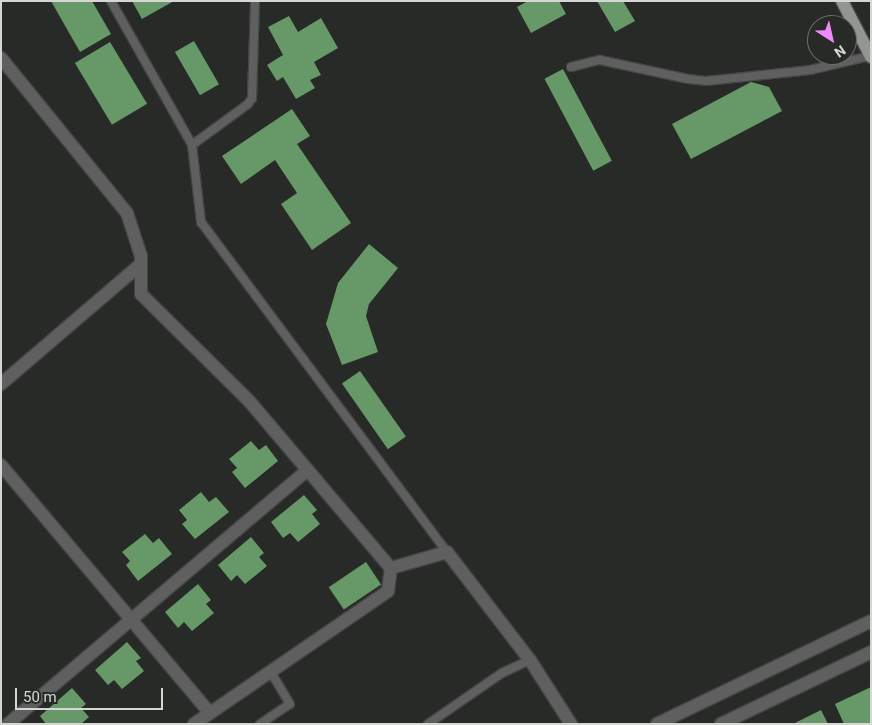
<!DOCTYPE html>
<style>
body{margin:0}
#map{position:relative;width:872px;height:725px;overflow:hidden;background:#272a27;font-family:Roboto,sans-serif}
div>[style]{position:absolute}
.building>*{inset:0;background:#669967;transform-origin:0 0}
.roads{filter:drop-shadow(1px 0 #434643) drop-shadow(-1px 0 #434643) drop-shadow(0 1px #434643) drop-shadow(0 -1px #434643)}
.lane>*{height:8px;margin:-4px;padding:0 4px;transform-origin:4px;border-radius:4px;background:#5e5f5e}
.street>*{height:12px;margin:-6px;padding:0 6px;transform-origin:6px;border-radius:6px;background:#5e5f5e}
.primary>*{height:12px;margin:-6px;padding:0 6px;transform-origin:6px;border-radius:6px;background:#929592}
span{translate:-50% -50%;white-space:nowrap;text-align:center;line-height:1.15;-webkit-text-stroke:5px #272a27;paint-order:stroke}
.frame{position:absolute;inset:0;border:2px solid #d5d7d5;pointer-events:none}
.north{position:absolute;left:807px;top:15px;width:50px;height:50px;box-sizing:border-box;background:#272a27;border:1px solid #6d6f6d;border-radius:50%;rotate:145deg;font-size:14px;font-weight:700;line-height:20px;text-align:center;color:#d5d7d5}
.north::after{content:'';display:block;margin:auto;width:18px;height:22px;background:#ef8bf6;clip-path:polygon(50% 0,100% 100%,50% 72%,0 100%)}
.scale{position:absolute;left:15px;top:688px;width:148px;height:22px;box-sizing:border-box;border:2px solid #d5d7d5;border-top:0;padding-left:6px;font-size:15px;line-height:18px;white-space:nowrap;color:#d5d7d5;-webkit-text-stroke:4px #272a27;paint-order:stroke}
</style>
<div id="map">
<div class="building">
<i style="clip-path:polygon(51px 1px,92px 1px,111px 34px,80px 52px)"></i>
<i style="clip-path:polygon(132px 1px,174px 1px,142px 19px)"></i>
<i style="clip-path:polygon(528px 1px,559px 1px,566px 14px,531px 33px,517px 7px)"></i>
<i style="clip-path:polygon(597px 1px,623px 1px,635px 21px,615px 32px)"></i>
<i style="clip-path:polygon(289px 16px,298px 32px,321px 18px,338px 48px,314px 62px,321px 75px,310px 80px,315px 88px,296px 99px,283px 77px,277px 81px,267px 65px,283px 55px,268px 27px)"></i>
<i style="left:194px;top:41px;width:50px;height:22px;rotate:60deg"></i>
<i style="left:110px;top:42px;width:72px;height:41px;rotate:59deg"></i>
<i style="left:563px;top:69px;width:104px;height:21px;rotate:62deg"></i>
<i style="clip-path:polygon(751px 82px,769px 87px,782px 111px,691px 159px,672px 124px)"></i>
<i style="clip-path:polygon(292px 109px,310px 136px,297px 144px,351px 223px,312px 250px,281px 204px,297px 193px,275px 160px,241px 184px,222px 156px)"></i>
<i style="clip-path:polygon(369px 244px,398px 268px,369px 304px,366px 316px,378px 352px,342px 365px,326px 324px,338px 283px)"></i>
<i style="left:360px;top:371px;width:80px;height:22px;rotate:55deg"></i>
<i style="clip-path:polygon(251px 441px,259px 450px,266px 445px,278px 461px,245px 488px,232px 472px,237px 468px,229px 459px)"></i>
<i style="clip-path:polygon(201px 492px,209px 502px,216px 497px,229px 512px,195px 539px,182px 524px,187px 520px,179px 510px)"></i>
<i style="clip-path:polygon(304px 495px,317px 510px,312px 514px,320px 524px,298px 542px,290px 533px,283px 538px,271px 522px)"></i>
<i style="clip-path:polygon(145px 534px,153px 543px,159px 538px,172px 554px,138px 581px,126px 565px,130px 561px,122px 552px)"></i>
<i style="clip-path:polygon(251px 537px,264px 553px,259px 557px,267px 566px,245px 584px,237px 575px,231px 581px,218px 565px)"></i>
<i style="left:366px;top:562px;width:27px;height:45px;rotate:56deg"></i>
<i style="clip-path:polygon(198px 584px,211px 600px,206px 604px,214px 613px,192px 631px,184px 622px,178px 628px,165px 612px)"></i>
<i style="clip-path:polygon(127px 642px,141px 658px,136px 661px,144px 671px,122px 689px,114px 680px,108px 685px,95px 670px)"></i>
<i style="clip-path:polygon(871px 687px,871px 724px,844px 724px,835px 704px)"></i>
<i style="clip-path:polygon(72px 688px,86px 704px,81px 708px,89px 717px,81px 724px,46px 724px,40px 716px)"></i>
<i style="clip-path:polygon(821px 710px,828px 724px,793px 724px)"></i>
</div>
<div class="roads">
<div class="lane">
<i style="left:111px;top:1px;width:165px;rotate:60.6deg"></i>
<i style="left:192px;top:145px;width:78px;rotate:83.3deg"></i>
<i style="left:201px;top:222px;width:412px;rotate:53.3deg"></i>
<i style="left:571px;top:67px;width:30px;rotate:-14deg"></i>
<i style="left:600px;top:60px;width:90px;rotate:12.2deg"></i>
<i style="left:688px;top:79px;width:18px;rotate:6deg"></i>
<i style="left:706px;top:81px;width:105px;rotate:-6deg"></i>
<i style="left:810px;top:70px;width:62px;rotate:-13.1deg"></i>
<i style="left:192px;top:145px;width:69px;rotate:-36.2deg"></i>
<i style="left:248px;top:104px;width:7px;rotate:-56deg"></i>
<i style="left:252px;top:98px;width:97px;rotate:-88.2deg"></i>
<i style="left:260px;top:724px;width:36px;rotate:-34deg"></i>
<i style="left:290px;top:704px;width:39px;rotate:-121deg"></i>
<i style="left:428px;top:724px;width:90px;rotate:-34.6deg"></i>
<i style="left:502px;top:673px;width:31px;rotate:-25deg"></i>
</div>
<div class="street">
<i style="left:1px;top:58px;width:200px;rotate:50.9deg"></i>
<i style="left:127px;top:213px;width:45px;rotate:72deg"></i>
<i style="left:141px;top:256px;width:38px;rotate:90deg"></i>
<i style="left:141px;top:294px;width:153px;rotate:44.7deg"></i>
<i style="left:250px;top:402px;width:218px;rotate:49.7deg"></i>
<i style="left:391px;top:568px;width:58px;rotate:-15.9deg"></i>
<i style="left:447px;top:552px;width:136px;rotate:52.5deg"></i>
<i style="left:530px;top:660px;width:76px;rotate:57.4deg"></i>
<i style="left:1px;top:384px;width:184px;rotate:-40.6deg"></i>
<i style="left:1px;top:465px;width:324px;rotate:49.9deg"></i>
<i style="left:8px;top:724px;width:392px;rotate:-40.3deg"></i>
<i style="left:194px;top:724px;width:235px;rotate:-34.4deg"></i>
<i style="left:388px;top:591px;width:23px;rotate:-83deg"></i>
<i style="left:657px;top:724px;width:237px;rotate:-25.7deg"></i>
<i style="left:721px;top:724px;width:166px;rotate:-25.6deg"></i>
</div>
<div class="primary">
<i style="left:842px;top:1px;width:63px;rotate:62.6deg"></i>
</div>
</div>
<div class="frame"></div>
<div class="north">N</div>
<div class="scale">50 m</div>
</div>
